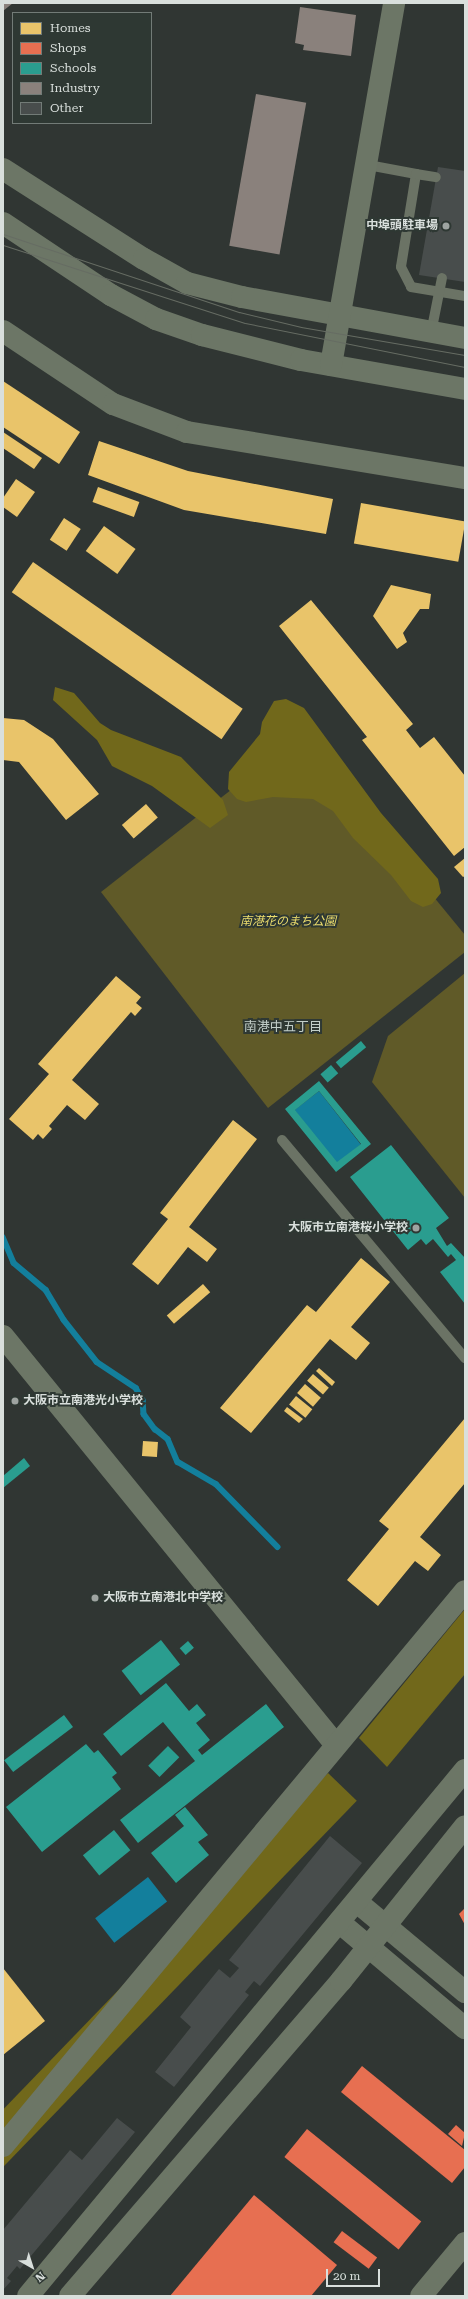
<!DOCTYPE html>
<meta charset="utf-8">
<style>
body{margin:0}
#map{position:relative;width:468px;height:2299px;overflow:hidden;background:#303633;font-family:"Roboto Serif","Noto Sans JP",serif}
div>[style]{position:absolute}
.green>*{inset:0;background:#605a28}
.forest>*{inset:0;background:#71681b;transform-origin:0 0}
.water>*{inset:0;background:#137f9c;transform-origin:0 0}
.homes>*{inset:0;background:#e9c46a;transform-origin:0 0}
.shops>*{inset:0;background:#e76f51;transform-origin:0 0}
.schools>*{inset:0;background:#2a9d8f;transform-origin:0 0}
.industry>*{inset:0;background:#8a817c;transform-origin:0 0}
.stream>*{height:5.5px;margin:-2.75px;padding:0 2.75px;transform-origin:2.75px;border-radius:2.75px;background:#137f9c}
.building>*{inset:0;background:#484d4c}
.lane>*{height:10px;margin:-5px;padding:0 5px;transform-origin:5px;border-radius:5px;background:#6b7365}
.secondary>*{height:22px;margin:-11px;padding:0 11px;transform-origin:11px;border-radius:11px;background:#6c7666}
.tram>*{height:1px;margin:-0.5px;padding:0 0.5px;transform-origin:0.5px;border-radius:0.5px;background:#666c63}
.dots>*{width:11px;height:11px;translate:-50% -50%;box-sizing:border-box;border:2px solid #2e3833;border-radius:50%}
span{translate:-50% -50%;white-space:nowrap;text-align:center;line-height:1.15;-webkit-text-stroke:4px #2e3833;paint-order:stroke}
.poi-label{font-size:12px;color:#d9dfdc;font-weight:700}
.right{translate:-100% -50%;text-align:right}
.left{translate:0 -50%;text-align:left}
.park-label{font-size:12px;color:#ecdd6d;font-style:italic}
.neighbourhood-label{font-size:13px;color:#c3cfc9}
.frame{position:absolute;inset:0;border:4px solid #d9dfdc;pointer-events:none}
.legend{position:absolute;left:12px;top:12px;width:140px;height:112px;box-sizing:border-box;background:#2e3833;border:1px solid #727b77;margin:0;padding:5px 7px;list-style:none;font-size:12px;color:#d9dfdc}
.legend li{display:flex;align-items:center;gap:8px;height:20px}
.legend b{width:20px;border:1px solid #727b77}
.north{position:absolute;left:12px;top:2247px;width:40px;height:40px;-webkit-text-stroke:3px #2e3833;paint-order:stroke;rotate:141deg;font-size:11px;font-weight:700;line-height:16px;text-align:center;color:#d9dfdc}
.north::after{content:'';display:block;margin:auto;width:14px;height:18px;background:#d9dfdc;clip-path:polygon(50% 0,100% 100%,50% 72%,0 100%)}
.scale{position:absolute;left:326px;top:2269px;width:54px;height:18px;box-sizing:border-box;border:2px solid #d9dfdc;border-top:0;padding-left:5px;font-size:12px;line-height:14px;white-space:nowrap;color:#d9dfdc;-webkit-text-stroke:3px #2e3833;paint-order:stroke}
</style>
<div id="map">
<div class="green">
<i style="clip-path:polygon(301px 735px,465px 935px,465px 952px,268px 1108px,101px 892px)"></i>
<i style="clip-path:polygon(465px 973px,465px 1198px,372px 1082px,388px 1036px)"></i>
</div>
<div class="forest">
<i style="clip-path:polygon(55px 687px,74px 693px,100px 723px,111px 730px,181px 757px,223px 800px,228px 815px,210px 828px,152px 786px,112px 766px,97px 740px,53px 700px)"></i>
<i style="clip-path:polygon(286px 699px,304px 708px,381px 813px,438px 879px,441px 893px,432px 904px,423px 907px,411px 901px,391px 875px,353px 838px,333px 811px,313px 799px,273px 797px,246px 802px,237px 799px,228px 789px,229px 772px,260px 734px,262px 722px,274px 701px)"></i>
<i style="clip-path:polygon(465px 1609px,465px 1674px,387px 1767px,359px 1738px)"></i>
<i style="left:328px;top:1773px;width:40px;height:508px;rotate:44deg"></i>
</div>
<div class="water">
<i style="left:319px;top:1091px;width:68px;height:31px;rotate:52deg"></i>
<i style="left:148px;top:1877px;width:31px;height:67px;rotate:52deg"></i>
</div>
<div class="homes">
<i style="clip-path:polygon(3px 381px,80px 432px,59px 464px,3px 427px)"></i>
<i style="clip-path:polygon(3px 432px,42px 458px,34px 469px,3px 448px)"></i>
<i style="clip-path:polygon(99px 441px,188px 471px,333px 499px,326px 534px,184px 510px,88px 475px)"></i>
<i style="clip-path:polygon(16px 479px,35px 492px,17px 517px,3px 507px,3px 498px)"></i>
<i style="left:98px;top:487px;width:44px;height:16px;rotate:20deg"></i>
<i style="left:361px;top:503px;width:106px;height:41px;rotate:10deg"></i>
<i style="left:64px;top:518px;width:20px;height:26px;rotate:33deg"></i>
<i style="left:104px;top:526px;width:39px;height:31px;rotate:36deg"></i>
<i style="left:33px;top:562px;width:256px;height:37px;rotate:35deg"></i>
<i style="clip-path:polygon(391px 585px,431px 594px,429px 609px,420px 609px,403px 633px,407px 642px,397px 649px,373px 616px)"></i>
<i style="clip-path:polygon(311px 600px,413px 724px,406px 730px,420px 748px,434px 737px,465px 776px,465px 847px,454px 856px,362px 740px,367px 737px,279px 626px)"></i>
<i style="clip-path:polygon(3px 718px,24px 720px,53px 739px,99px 794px,66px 820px,19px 762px,3px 760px)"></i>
<i style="left:146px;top:804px;width:18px;height:32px;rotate:49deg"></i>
<i style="clip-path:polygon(465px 858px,465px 876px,463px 877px,454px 867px)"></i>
<i style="clip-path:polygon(116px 976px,141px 997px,136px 1003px,142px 1008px,135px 1016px,131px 1012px,72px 1080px,99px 1104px,85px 1120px,67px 1105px,49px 1126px,52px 1129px,43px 1139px,38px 1134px,33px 1140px,9px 1119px,49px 1074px,38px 1064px)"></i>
<i style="clip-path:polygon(233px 1120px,257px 1139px,189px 1227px,217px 1249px,207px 1262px,188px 1247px,158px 1285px,132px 1264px,168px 1219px,160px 1213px)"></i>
<i style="clip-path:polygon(361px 1258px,390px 1282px,351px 1327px,370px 1343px,356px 1360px,330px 1339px,251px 1433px,220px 1408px,307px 1305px,316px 1312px)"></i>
<i style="left:203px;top:1284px;width:11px;height:48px;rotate:49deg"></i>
<i style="clip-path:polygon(319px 1368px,335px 1382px,332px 1386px,316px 1371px)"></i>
<i style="left:313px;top:1374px;width:21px;height:9px;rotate:41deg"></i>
<i style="left:305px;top:1384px;width:21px;height:12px;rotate:41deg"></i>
<i style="left:296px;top:1396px;width:21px;height:11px;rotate:39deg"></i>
<i style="clip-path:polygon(287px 1407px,303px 1419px,299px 1423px,284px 1411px)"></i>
<i style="clip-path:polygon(465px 1418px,465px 1483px,420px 1537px,441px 1555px,428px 1571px,415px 1561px,378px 1606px,347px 1580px,389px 1529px,379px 1521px)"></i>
<i style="left:143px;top:1441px;width:15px;height:15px;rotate:4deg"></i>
<i style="clip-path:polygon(3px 1968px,45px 2021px,3px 2055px)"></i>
</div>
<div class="shops">
<i style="clip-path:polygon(465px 1908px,465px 1925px,459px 1914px)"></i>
<i style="clip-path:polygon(362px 2066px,465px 2150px,465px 2167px,452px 2183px,341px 2092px)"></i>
<i style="clip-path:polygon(456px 2125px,465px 2133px,462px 2146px,448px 2134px)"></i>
<i style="left:307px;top:2129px;width:147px;height:36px;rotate:39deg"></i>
<i style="clip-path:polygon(254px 2195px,337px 2265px,311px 2296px,170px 2296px)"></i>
<i style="left:342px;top:2231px;width:44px;height:14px;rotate:37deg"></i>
</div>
<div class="schools">
<i style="left:361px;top:1041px;width:8px;height:33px;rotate:50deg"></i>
<i style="left:331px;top:1065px;width:11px;height:14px;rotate:49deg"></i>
<i style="clip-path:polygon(evenodd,319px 1081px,371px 1144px,336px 1172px,285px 1109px,319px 1081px,319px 1091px,361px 1144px,337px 1162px,295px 1110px,319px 1091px)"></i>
<i style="clip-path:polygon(391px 1145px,449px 1218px,436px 1228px,447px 1246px,451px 1243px,465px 1258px,465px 1304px,440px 1272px,456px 1260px,451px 1254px,448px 1257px,433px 1239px,426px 1245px,421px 1239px,408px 1250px,350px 1177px)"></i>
<i style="clip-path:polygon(24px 1458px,30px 1466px,3px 1488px,3px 1476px)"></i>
<i style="left:161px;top:1640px;width:31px;height:50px;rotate:52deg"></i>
<i style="left:188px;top:1641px;width:9px;height:11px;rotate:49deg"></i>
<i style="clip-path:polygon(166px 1683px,189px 1711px,197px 1704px,206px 1715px,196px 1723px,210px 1740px,198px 1750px,202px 1755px,266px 1704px,284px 1727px,138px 1843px,120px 1820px,195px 1761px,163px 1722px,121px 1756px,103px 1734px)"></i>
<i style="left:64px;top:1715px;width:15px;height:75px;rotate:53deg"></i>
<i style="clip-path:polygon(86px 1744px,94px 1753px,98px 1750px,117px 1773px,112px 1777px,121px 1789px,42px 1852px,6px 1807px)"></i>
<i style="left:168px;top:1746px;width:16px;height:28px;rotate:45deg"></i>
<i style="clip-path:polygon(185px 1807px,208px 1835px,198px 1842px,209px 1855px,176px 1883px,151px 1853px,184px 1826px,175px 1815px)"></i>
<i style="left:114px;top:1830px;width:26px;height:40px;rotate:51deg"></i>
</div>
<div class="industry">
<i style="clip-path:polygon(3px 3px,13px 3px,3px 11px)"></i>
<i style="clip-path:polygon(300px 7px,356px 15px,351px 56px,303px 50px,304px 45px,295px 43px)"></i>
<i style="left:256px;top:94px;width:51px;height:154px;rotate:10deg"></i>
</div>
<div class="stream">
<i style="left:3px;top:1237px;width:28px;rotate:67deg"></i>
<i style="left:14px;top:1263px;width:42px;rotate:40.2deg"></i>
<i style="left:46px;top:1290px;width:35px;rotate:59deg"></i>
<i style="left:64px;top:1320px;width:53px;rotate:51.8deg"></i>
<i style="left:97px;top:1362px;width:47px;rotate:33.7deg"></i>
<i style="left:136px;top:1388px;width:14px;rotate:60deg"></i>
<i style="left:143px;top:1400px;width:14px;rotate:86deg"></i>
<i style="left:144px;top:1414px;width:19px;rotate:54deg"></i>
<i style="left:155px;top:1429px;width:16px;rotate:38deg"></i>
<i style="left:168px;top:1439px;width:25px;rotate:67deg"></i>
<i style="left:178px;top:1462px;width:44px;rotate:30.1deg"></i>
<i style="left:216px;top:1484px;width:88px;rotate:45.5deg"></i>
</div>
<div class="building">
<i style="clip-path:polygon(438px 167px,465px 171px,465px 282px,419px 275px)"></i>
<i style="clip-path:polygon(330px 1836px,362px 1863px,260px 1986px,254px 1981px,245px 1992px,249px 1995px,174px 2087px,155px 2072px,191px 2027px,180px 2017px,219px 1969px,230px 1978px,239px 1968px,229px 1960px)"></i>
<i style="clip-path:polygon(117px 2118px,135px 2132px,20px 2269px,17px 2266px,7px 2278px,11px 2281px,3px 2290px,3px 2230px,70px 2150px,82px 2160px)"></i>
</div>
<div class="lane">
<i style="left:368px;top:165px;width:49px;rotate:10.6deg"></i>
<i style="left:416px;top:174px;width:94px;rotate:99.2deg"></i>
<i style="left:401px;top:267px;width:22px;rotate:63deg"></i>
<i style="left:411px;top:287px;width:55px;rotate:9.5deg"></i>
<i style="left:416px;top:174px;width:20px;rotate:9deg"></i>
<i style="left:431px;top:333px;width:56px;rotate:-78.7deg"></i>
<i style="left:282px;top:1140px;width:285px;rotate:50deg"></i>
</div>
<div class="secondary">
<i style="left:3px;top:169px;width:167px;rotate:32.6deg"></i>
<i style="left:144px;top:259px;width:49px;rotate:29.2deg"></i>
<i style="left:187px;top:283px;width:57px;rotate:14.3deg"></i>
<i style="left:242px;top:297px;width:227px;rotate:10.4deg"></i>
<i style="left:3px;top:223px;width:130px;rotate:33.7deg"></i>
<i style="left:111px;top:295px;width:51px;rotate:28.1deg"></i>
<i style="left:156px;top:319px;width:49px;rotate:19.2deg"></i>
<i style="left:202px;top:335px;width:102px;rotate:14.2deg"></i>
<i style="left:301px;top:360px;width:167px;rotate:10deg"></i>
<i style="left:3px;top:331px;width:132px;rotate:33.6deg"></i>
<i style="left:113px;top:404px;width:79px;rotate:20.7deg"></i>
<i style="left:187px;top:432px;width:282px;rotate:9.4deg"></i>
<i style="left:331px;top:365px;width:367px;rotate:-80.1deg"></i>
<i style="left:3px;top:1336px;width:527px;rotate:50.85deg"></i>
<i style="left:357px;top:1902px;width:141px;rotate:39.8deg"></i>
<i style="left:339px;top:1922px;width:165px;rotate:40.1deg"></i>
<i style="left:3px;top:2146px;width:722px;rotate:-50.22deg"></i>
<i style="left:28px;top:2296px;width:684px;rotate:-50.28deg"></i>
<i style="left:70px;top:2296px;width:416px;rotate:-49.3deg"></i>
<i style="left:341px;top:1981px;width:198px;rotate:-51.3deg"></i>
<i style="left:421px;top:2296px;width:69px;rotate:-50.3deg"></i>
</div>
<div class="tram">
<i style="left:3px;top:234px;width:249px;rotate:18.3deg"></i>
<i style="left:239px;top:312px;width:64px;rotate:13.6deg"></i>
<i style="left:301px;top:327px;width:166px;rotate:9.7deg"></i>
<i style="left:3px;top:245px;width:254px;rotate:17.9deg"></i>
<i style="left:245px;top:323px;width:224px;rotate:11.3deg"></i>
</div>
<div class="dots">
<i style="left:446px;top:226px;background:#9ea4a1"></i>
<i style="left:416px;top:1228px;background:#9ea4a1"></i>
<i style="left:15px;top:1401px;background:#9ea4a1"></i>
<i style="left:95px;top:1598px;background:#9ea4a1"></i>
</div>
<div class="poi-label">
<span class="right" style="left:438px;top:226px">中埠頭駐車場</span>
<span class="right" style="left:408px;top:1228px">大阪市立南港桜小学校</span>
<span class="left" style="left:23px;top:1401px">大阪市立南港光小学校</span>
<span class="left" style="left:103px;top:1598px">大阪市立南港北中学校</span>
</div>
<div class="park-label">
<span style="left:288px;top:922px">南港花のまち公園</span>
</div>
<div class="neighbourhood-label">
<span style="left:283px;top:1027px">南港中五丁目</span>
</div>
<div class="frame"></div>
<ul class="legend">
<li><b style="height:11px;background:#e9c46a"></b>Homes</li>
<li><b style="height:11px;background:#e76f51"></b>Shops</li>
<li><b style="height:11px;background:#2a9d8f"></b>Schools</li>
<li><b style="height:11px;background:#8a817c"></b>Industry</li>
<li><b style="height:11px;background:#484d4c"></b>Other</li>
</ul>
<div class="north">N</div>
<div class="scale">20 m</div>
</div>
